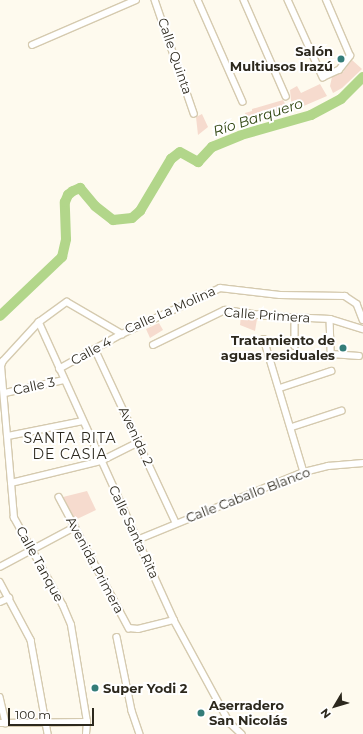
<!DOCTYPE html>
<meta charset="utf-8">
<style>
body{margin:0}
#map{position:relative;width:363px;height:734px;overflow:hidden;background:#fefaee;font-family:Montserrat,sans-serif}
div>[style]{position:absolute}
.green>*{inset:0;background:#f6dbce}
.river>*{height:10px;margin:-5px;padding:0 5px;transform-origin:5px;border-radius:5px;background:#b2d68a}
.roads{filter:drop-shadow(1px 0 #d5caaf) drop-shadow(-1px 0 #d5caaf) drop-shadow(0 1px #d5caaf) drop-shadow(0 -1px #d5caaf)}
.street>*{height:5.5px;margin:-2.75px;padding:0 2.75px;transform-origin:2.75px;border-radius:2.75px;background:#fff}
.dots>*{width:11px;height:11px;translate:-50% -50%;box-sizing:border-box;border:2px solid #fff;border-radius:50%}
span{translate:-50% -50%;white-space:nowrap;text-align:center;line-height:1.15;-webkit-text-stroke:4px #fff;paint-order:stroke}
.poi-label{font-size:13px;color:#2c281d;font-weight:700}
.right{translate:-100% -50%;text-align:right}
.left{translate:0 -50%;text-align:left}
.street-label{font-size:13px;color:#2c281d}
.water-label{font-size:14px;color:#2e440e;font-style:italic}
.neighbourhood-label{font-size:14px;color:#2c281d;letter-spacing:1px}
.north{position:absolute;left:315px;top:686px;width:40px;height:40px;-webkit-text-stroke:3px #fff;paint-order:stroke;rotate:232deg;font-size:11px;font-weight:700;line-height:16px;text-align:center;color:#2c281d}
.north::after{content:'';display:block;margin:auto;width:14px;height:18px;background:#2c281d;clip-path:polygon(50% 0,100% 100%,50% 72%,0 100%)}
.scale{position:absolute;left:8px;top:708px;width:86px;height:18px;box-sizing:border-box;border:2px solid #2c281d;border-top:0;padding-left:5px;font-size:12px;line-height:14px;white-space:nowrap;color:#2c281d;-webkit-text-stroke:3px #fff;paint-order:stroke}
</style>
<div id="map">
<div class="green">
<i style="clip-path:polygon(352px 60px,362px 69px,342px 88px,333px 93px,330px 86px,332px 77px,343px 72px)"></i>
<i style="clip-path:polygon(320px 84px,327px 96px,292px 111px,290px 90px,297px 86px,301px 93px)"></i>
<i style="clip-path:polygon(283px 100px,288px 109px,277px 112px,278px 115px,249px 125px,245px 113px,252px 111px,252px 109px)"></i>
<i style="clip-path:polygon(202px 114px,208px 127px,198px 135px,196px 117px)"></i>
<i style="clip-path:polygon(241px 316px,257px 319px,255px 331px,240px 325px)"></i>
<i style="clip-path:polygon(159px 323px,163px 330px,150px 338px,146px 329px)"></i>
<i style="clip-path:polygon(87px 491px,96px 510px,75px 520px,63px 497px)"></i>
</div>
<div class="river">
<i style="left:0;top:316px;width:86px;rotate:-43.6deg"></i>
<i style="left:62px;top:257px;width:18px;rotate:-77deg"></i>
<i style="left:66px;top:239px;width:37px;rotate:-92deg"></i>
<i style="left:65px;top:202px;width:8px;rotate:-67deg"></i>
<i style="left:68px;top:195px;width:6px;rotate:-39deg"></i>
<i style="left:73px;top:191px;width:8px;rotate:-23deg"></i>
<i style="left:80px;top:188px;width:23px;rotate:50deg"></i>
<i style="left:95px;top:206px;width:23px;rotate:38deg"></i>
<i style="left:113px;top:220px;width:19px;rotate:-6deg"></i>
<i style="left:132px;top:218px;width:11px;rotate:-41deg"></i>
<i style="left:140px;top:211px;width:61px;rotate:-59.2deg"></i>
<i style="left:171px;top:159px;width:11px;rotate:-38deg"></i>
<i style="left:180px;top:152px;width:21px;rotate:29deg"></i>
<i style="left:198px;top:162px;width:21px;rotate:-47deg"></i>
<i style="left:212px;top:147px;width:31px;rotate:-22deg"></i>
<i style="left:241px;top:135px;width:73px;rotate:-15.9deg"></i>
<i style="left:311px;top:115px;width:34px;rotate:-28deg"></i>
<i style="left:341px;top:99px;width:31px;rotate:-45deg"></i>
</div>
<div class="roads">
<div class="street">
<i style="left:155px;top:0;width:120px;rotate:71deg"></i>
<i style="left:198px;top:0;width:111px;rotate:66.2deg"></i>
<i style="left:244px;top:0;width:105px;rotate:66.4deg"></i>
<i style="left:288px;top:0;width:85px;rotate:65.6deg"></i>
<i style="left:323px;top:77px;width:17px;rotate:-24deg"></i>
<i style="left:339px;top:70px;width:18px;rotate:-52deg"></i>
<i style="left:350px;top:56px;width:61px;rotate:-113.2deg"></i>
<i style="left:32px;top:45px;width:113px;rotate:-23.4deg"></i>
<i style="left:295px;top:318px;width:28px;rotate:90deg"></i>
<i style="left:330px;top:319px;width:35px;rotate:88deg"></i>
<i style="left:331px;top:354px;width:28px;rotate:4deg"></i>
<i style="left:39px;top:322px;width:327px;rotate:65.6deg"></i>
<i style="left:174px;top:620px;width:117px;rotate:61.5deg"></i>
<i style="left:230px;top:723px;width:16px;rotate:43deg"></i>
<i style="left:264px;top:339px;width:139px;rotate:73.3deg"></i>
<i style="left:153px;top:345px;width:80px;rotate:-25.9deg"></i>
<i style="left:225px;top:310px;width:43px;rotate:7.9deg"></i>
<i style="left:268px;top:316px;width:62px;rotate:2.8deg"></i>
<i style="left:330px;top:319px;width:34px;rotate:17deg"></i>
<i style="left:95px;top:349px;width:192px;rotate:65deg"></i>
<i style="left:59px;top:369px;width:72px;rotate:-29.1deg"></i>
<i style="left:280px;top:388px;width:54px;rotate:-18.4deg"></i>
<i style="left:5px;top:393px;width:60px;rotate:-12.4deg"></i>
<i style="left:292px;top:427px;width:52px;rotate:-18.1deg"></i>
<i style="left:8px;top:436px;width:76px;rotate:-11.3deg"></i>
<i style="left:11px;top:483px;width:93px;rotate:-13.7deg"></i>
<i style="left:101px;top:461px;width:42px;rotate:-26.6deg"></i>
<i style="left:59px;top:497px;width:149px;rotate:61.9deg"></i>
<i style="left:129px;top:628px;width:9px;rotate:6deg"></i>
<i style="left:138px;top:629px;width:37px;rotate:-14deg"></i>
<i style="left:137px;top:540px;width:180px;rotate:-22.2deg"></i>
<i style="left:304px;top:472px;width:25px;rotate:-14deg"></i>
<i style="left:328px;top:466px;width:35px;rotate:-5deg"></i>
<i style="left:0;top:567px;width:85px;rotate:-28.1deg"></i>
<i style="left:0;top:582px;width:66px;rotate:61.9deg"></i>
<i style="left:31px;top:640px;width:96px;rotate:79.7deg"></i>
<i style="left:0;top:602px;width:10px;rotate:-24deg"></i>
<i style="left:117px;top:637px;width:76px;rotate:78.5deg"></i>
<i style="left:132px;top:711px;width:24px;rotate:71deg"></i>
<i style="left:0;top:697px;width:27px;rotate:77deg"></i>
<i style="left:0;top:723px;width:87px;rotate:-0.7deg"></i>
<i style="left:86px;top:734px;width:12px;rotate:-85deg"></i>
<i style="left:87px;top:722px;width:98px;rotate:-99.4deg"></i>
<i style="left:71px;top:625px;width:21px;rotate:-113deg"></i>
<i style="left:63px;top:606px;width:101px;rotate:-119.1deg"></i>
<i style="left:14px;top:518px;width:153px;rotate:-94.9deg"></i>
<i style="left:1px;top:366px;width:5px;rotate:-68deg"></i>
<i style="left:3px;top:361px;width:53px;rotate:-47.3deg"></i>
<i style="left:39px;top:322px;width:34px;rotate:-36deg"></i>
<i style="left:67px;top:302px;width:64px;rotate:30.2deg"></i>
<i style="left:122px;top:334px;width:108px;rotate:-25.1deg"></i>
<i style="left:220px;top:288px;width:60px;rotate:6.7deg"></i>
<i style="left:280px;top:295px;width:65px;rotate:0.9deg"></i>
<i style="left:345px;top:296px;width:14px;rotate:34deg"></i>
<i style="left:357px;top:304px;width:17px;rotate:69deg"></i>
</div>
</div>
<div class="dots">
<i style="left:341px;top:59px;background:#347d79"></i>
<i style="left:343px;top:348px;background:#347d79"></i>
<i style="left:95px;top:688px;background:#347d79"></i>
<i style="left:201px;top:713px;background:#347d79"></i>
</div>
<div class="poi-label">
<span class="right" style="left:333px;top:59px">Salón<br>Multiusos Irazú</span>
<span class="right" style="left:335px;top:348px">Tratamiento de<br>aguas residuales</span>
<span class="left" style="left:103px;top:688px">Super Yodi 2</span>
<span class="left" style="left:209px;top:713px">Aserradero<br>San Nicolás</span>
</div>
<div class="street-label">
<span style="left:175px;top:56px;rotate:71deg">Calle Quinta</span>
<span style="left:170px;top:310px;rotate:-24deg">Calle La Molina</span>
<span style="left:267px;top:315px;rotate:4deg">Calle Primera</span>
<span style="left:91px;top:351px;rotate:-29deg">Calle 4</span>
<span style="left:34px;top:386px;rotate:-12deg">Calle 3</span>
<span style="left:136px;top:436px;rotate:65deg">Avenida 2</span>
<span style="left:248px;top:495px;rotate:-21deg">Calle Caballo Blanco</span>
<span style="left:134px;top:532px;rotate:65deg">Calle Santa Rita</span>
<span style="left:40px;top:564px;rotate:61deg">Calle Tanque</span>
<span style="left:95px;top:565px;rotate:62deg">Avenida Primera</span>
</div>
<div class="water-label">
<span style="left:258px;top:117px;rotate:-18deg">Río Barquero</span>
</div>
<div class="neighbourhood-label">
<span style="left:70px;top:446px">SANTA RITA<br>DE CASIA</span>
</div>
<div class="north">N</div>
<div class="scale">100 m</div>
</div>
